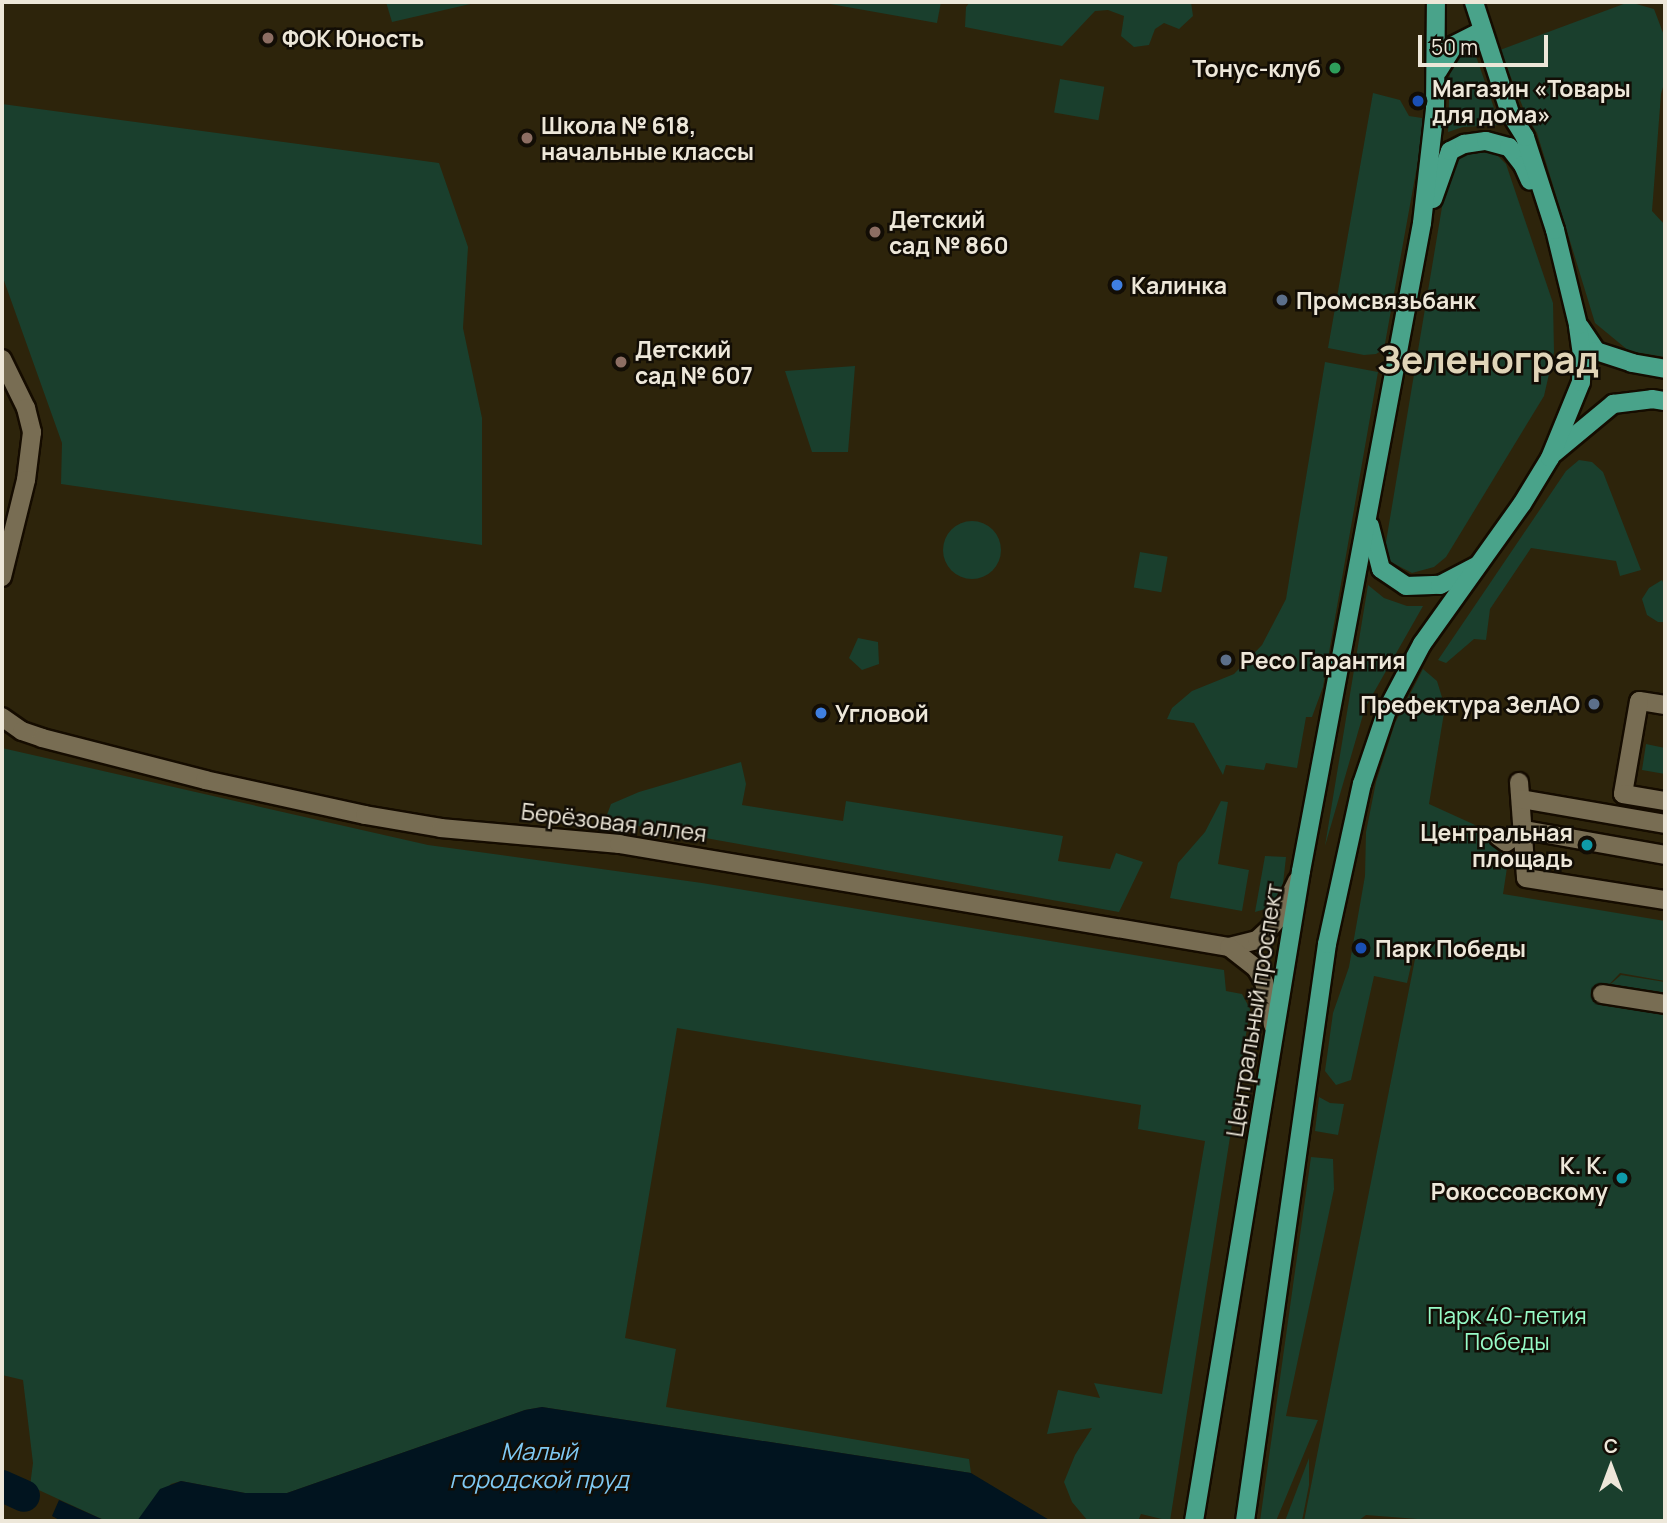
<!DOCTYPE html>
<meta charset="utf-8">
<style>
body{margin:0}
#map{position:relative;width:1667px;height:1523px;overflow:hidden;background:#2d240b;font-family:Manrope,sans-serif}
div>[style]{position:absolute}
.green>*{inset:0;background:#1a3f2d;transform-origin:0 0}
.round{border-radius:50%}
.water>*{inset:0;background:#01141f}
.river>*{height:32px;margin:-16px;padding:0 16px;transform-origin:16px;border-radius:16px;background:#01141f}
.roads{filter:drop-shadow(2px 0 #150c00) drop-shadow(-2px 0 #150c00) drop-shadow(0 2px #150c00) drop-shadow(0 -2px #150c00)}
.street>*{height:18px;margin:-9px;padding:0 9px;transform-origin:9px;border-radius:9px;background:#786d53}
.secondary>*{height:18px;margin:-9px;padding:0 9px;transform-origin:9px;border-radius:9px;background:#786d53}
.primary>*{height:18px;margin:-9px;padding:0 9px;transform-origin:9px;border-radius:9px;background:#49a38a}
.dots>*{width:19px;height:19px;translate:-50% -50%;box-sizing:border-box;border:4px solid #120d05;border-radius:50%}
span{translate:-50% -50%;white-space:nowrap;text-align:center;line-height:1.15;-webkit-text-stroke:5px #120d05;paint-order:stroke}
.poi-label{font-size:23px;color:#ede7d9;font-weight:700}
.left{translate:0 -50%;text-align:left}
.right{translate:-100% -50%;text-align:right}
.street-label{font-size:23px;color:#ede7d9}
.park-label{font-size:23px;color:#97fbc7}
.water-label{font-size:24px;color:#7fc9f3;font-style:italic}
.town-label{font-size:37px;color:#e0d4b8;font-weight:700}
.frame{position:absolute;inset:0;border:4px solid #ede7d9;pointer-events:none}
.north{position:absolute;left:1576px;top:1432px;width:70px;height:70px;-webkit-text-stroke:5px #120d05;paint-order:stroke;rotate:0deg;font-size:19px;font-weight:700;line-height:28px;text-align:center;color:#ede7d9}
.north::after{content:'';display:block;margin:auto;width:24px;height:32px;background:#ede7d9;clip-path:polygon(50% 0,100% 100%,50% 72%,0 100%)}
.scale{position:absolute;left:1418px;top:35px;width:130px;height:32px;box-sizing:border-box;border:4px solid #ede7d9;border-top:0;padding-left:9px;font-size:21px;line-height:24px;white-space:nowrap;color:#ede7d9;-webkit-text-stroke:5px #120d05;paint-order:stroke}
</style>
<div id="map">
<div class="green">
<i style="clip-path:polygon(386px 2px,479px 2px,392px 22px)"></i>
<i style="clip-path:polygon(819px 2px,941px 2px,937px 23px)"></i>
<i style="clip-path:polygon(970px 2px,1191px 2px,1193px 16px,1179px 29px,1164px 23px,1155px 29px,1149px 45px,1134px 47px,1121px 36px,1124px 16px,1108px 10px,1095px 11px,1062px 46px,965px 27px,966px 7px)"></i>
<i style="clip-path:polygon(1629px 2px,1654px 9px,1665px 38px,1665px 80px,1661px 94px,1652px 211px,1665px 225px,1665px 357px,1629px 351px,1595px 323px,1537px 133px,1526px 115px,1500px 50px)"></i>
<i style="clip-path:polygon(1471px 42px,1500px 125px,1463px 127px,1448px 132px,1450px 67px,1456px 53px)"></i>
<i style="left:1060px;top:79px;width:45px;height:34px;rotate:10deg"></i>
<i style="clip-path:polygon(1373px 93px,1400px 100px,1409px 116px,1422px 118px,1423px 133px,1384px 349px,1376px 354px,1364px 355px,1328px 348px)"></i>
<i style="clip-path:polygon(2px 104px,439px 163px,468px 247px,463px 328px,482px 418px,482px 545px,61px 484px,62px 443px,2px 275px)"></i>
<i style="clip-path:polygon(1477px 151px,1495px 153px,1506px 164px,1553px 303px,1554px 352px,1544px 396px,1446px 557px,1434px 567px,1412px 573px,1389px 561px,1385px 548px,1448px 171px,1463px 155px)"></i>
<i style="clip-path:polygon(1325px 362px,1378px 372px,1323px 687px,1312px 717px,1306px 717px,1297px 768px,1266px 763px,1264px 770px,1226px 765px,1223px 775px,1194px 723px,1167px 719px,1172px 708px,1192px 691px,1234px 674px,1262px 645px,1286px 599px)"></i>
<i style="clip-path:polygon(855px 366px,848px 452px,812px 452px,785px 371px)"></i>
<i style="clip-path:polygon(1579px 460px,1592px 462px,1603px 472px,1641px 570px,1620px 576px,1616px 561px,1531px 548px,1490px 609px,1486px 640px,1474px 639px,1446px 663px,1438px 660px,1566px 471px)"></i>
<i class="round" style="left:943px;top:521px;width:58px;height:58px"></i>
<i style="left:1140px;top:552px;width:28px;height:36px;rotate:10deg"></i>
<i style="clip-path:polygon(1662px 580px,1665px 587px,1665px 622px,1658px 622px,1647px 615px,1642px 599px,1649px 588px)"></i>
<i style="clip-path:polygon(1368px 585px,1384px 598px,1407px 606px,1423px 606px,1365px 708px,1325px 846px)"></i>
<i style="clip-path:polygon(858px 638px,878px 642px,879px 664px,862px 670px,849px 658px)"></i>
<i style="clip-path:polygon(1423px 669px,1437px 681px,1445px 707px,1429px 804px,1473px 824px,1510px 848px,1503px 894px,1665px 921px,1665px 981px,1620px 973px,1605px 989px,1621px 975px,1665px 982px,1665px 1521px,1443px 1521px,1366px 1515px,1358px 1521px,1304px 1521px,1415px 959px,1421px 959px,1413px 957px,1407px 983px,1374px 976px,1351px 1080px,1336px 1085px,1325px 1071px,1333px 1013px,1349px 967px,1365px 876px,1366px 832px,1376px 782px,1395px 723px)"></i>
<i style="clip-path:polygon(1646px 744px,1665px 748px,1665px 774px,1642px 770px)"></i>
<i style="clip-path:polygon(2px 748px,428px 845px,702px 883px,1224px 970px,1226px 991px,1242px 994px,1250px 1009px,1170px 1521px,1141px 1514px,1138px 1521px,1088px 1521px,1072px 1502px,1064px 1482px,1075px 1455px,1092px 1428px,1047px 1434px,1058px 1390px,1100px 1398px,1094px 1383px,1162px 1394px,1205px 1141px,1138px 1129px,1141px 1105px,677px 1028px,625px 1338px,676px 1349px,666px 1407px,969px 1459px,971px 1473px,542px 1407px,525px 1410px,287px 1493px,245px 1493px,181px 1481px,171px 1484px,137px 1521px,106px 1521px,30px 1486px,33px 1463px,23px 1380px,2px 1375px)"></i>
<i style="clip-path:polygon(741px 762px,746px 784px,742px 805px,843px 821px,846px 801px,1063px 836px,1058px 861px,1110px 869px,1116px 853px,1143px 862px,1119px 912px,605px 820px,611px 804px,639px 792px)"></i>
<i style="clip-path:polygon(1221px 801px,1228px 802px,1218px 864px,1249px 870px,1242px 911px,1170px 898px,1178px 863px,1205px 832px)"></i>
<i style="clip-path:polygon(1265px 856px,1286px 857px,1282px 893px,1269px 908px,1255px 912px)"></i>
<i style="clip-path:polygon(1319px 1097px,1330px 1103px,1344px 1104px,1338px 1135px,1315px 1131px)"></i>
<i style="clip-path:polygon(1311px 1157px,1333px 1159px,1334px 1189px,1286px 1416px,1318px 1420px,1276px 1521px,1260px 1521px)"></i>
<i style="clip-path:polygon(1309px 1458px,1309px 1485px,1302px 1521px,1285px 1521px)"></i>
</div>
<div class="water">
<i style="clip-path:polygon(542px 1407px,971px 1473px,1051px 1521px,137px 1521px,160px 1489px,181px 1481px,245px 1493px,287px 1493px,525px 1410px)"></i>
<i style="clip-path:polygon(59px 1500px,106px 1521px,61px 1521px,52px 1516px)"></i>
</div>
<div class="river">
<i style="left:2px;top:1486px;width:24px;rotate:24deg"></i>
</div>
<div class="roads">
<div class="street">
<i style="left:1665px;top:705px;width:26px;rotate:-171deg"></i>
<i style="left:1639px;top:701px;width:94px;rotate:99.8deg"></i>
<i style="left:1623px;top:794px;width:43px;rotate:9.5deg"></i>
<i style="left:1519px;top:782px;width:96px;rotate:85.8deg"></i>
<i style="left:1526px;top:878px;width:141px;rotate:9deg"></i>
<i style="left:1521px;top:799px;width:146px;rotate:9.8deg"></i>
<i style="left:1499px;top:837px;width:9px;rotate:36deg"></i>
<i style="left:1506px;top:842px;width:22px;rotate:-32deg"></i>
<i style="left:1525px;top:830px;width:142px;rotate:10.1deg"></i>
<i style="left:1602px;top:994px;width:64px;rotate:9deg"></i>
</div>
<div class="secondary">
<i style="left:2px;top:359px;width:55px;rotate:63.9deg"></i>
<i style="left:26px;top:408px;width:25px;rotate:76deg"></i>
<i style="left:32px;top:432px;width:48px;rotate:97.1deg"></i>
<i style="left:26px;top:480px;width:100px;rotate:103.9deg"></i>
<i style="left:2px;top:717px;width:24px;rotate:35deg"></i>
<i style="left:22px;top:731px;width:21px;rotate:19deg"></i>
<i style="left:42px;top:738px;width:168px;rotate:14.4deg"></i>
<i style="left:205px;top:780px;width:164px;rotate:12.3deg"></i>
<i style="left:365px;top:815px;width:77px;rotate:9.7deg"></i>
<i style="left:441px;top:828px;width:179px;rotate:5.1deg"></i>
<i style="left:619px;top:844px;width:619px;rotate:9.58deg"></i>
<i style="left:1229px;top:947px;width:29px;rotate:-14deg"></i>
<i style="left:1257px;top:940px;width:18px;rotate:-43deg"></i>
<i style="left:1270px;top:928px;width:16px;rotate:-50deg"></i>
<i style="left:1280px;top:916px;width:39px;rotate:-64deg"></i>
<i style="left:1229px;top:947px;width:34px;rotate:38deg"></i>
<i style="left:1256px;top:968px;width:16px;rotate:60deg"></i>
<i style="left:1264px;top:982px;width:44px;rotate:78.2deg"></i>
</div>
<div class="primary">
<i style="left:1438px;top:71px;width:31px;rotate:-58deg"></i>
<i style="left:1454px;top:45px;width:31px;rotate:-27deg"></i>
<i style="left:1433px;top:199px;width:51px;rotate:-70.5deg"></i>
<i style="left:1450px;top:151px;width:16px;rotate:-27deg"></i>
<i style="left:1464px;top:144px;width:22px;rotate:-8deg"></i>
<i style="left:1486px;top:141px;width:24px;rotate:15deg"></i>
<i style="left:1509px;top:147px;width:23px;rotate:52deg"></i>
<i style="left:1523px;top:165px;width:17px;rotate:66deg"></i>
<i style="left:1580px;top:327px;width:29px;rotate:56deg"></i>
<i style="left:1596px;top:351px;width:38px;rotate:18deg"></i>
<i style="left:1632px;top:363px;width:34px;rotate:10deg"></i>
<i style="left:1554px;top:453px;width:77px;rotate:-39.7deg"></i>
<i style="left:1613px;top:404px;width:39px;rotate:-7deg"></i>
<i style="left:1652px;top:399px;width:13px;rotate:9deg"></i>
<i style="left:1370px;top:526px;width:44px;rotate:75.7deg"></i>
<i style="left:1381px;top:569px;width:30px;rotate:34deg"></i>
<i style="left:1406px;top:586px;width:34px;rotate:-2deg"></i>
<i style="left:1440px;top:585px;width:41px;rotate:-27.8deg"></i>
<i style="left:1194px;top:1521px;width:659px;rotate:-80.65deg"></i>
<i style="left:1301px;top:871px;width:659px;rotate:-79.42deg"></i>
<i style="left:1422px;top:223px;width:115px;rotate:-83.5deg"></i>
<i style="left:1435px;top:109px;width:107px;rotate:-89.5deg"></i>
<i style="left:1245px;top:1521px;width:583px;rotate:-81.91deg"></i>
<i style="left:1327px;top:944px;width:164px;rotate:-77.7deg"></i>
<i style="left:1362px;top:784px;width:78px;rotate:-71.3deg"></i>
<i style="left:1387px;top:710px;width:75px;rotate:-62.1deg"></i>
<i style="left:1422px;top:644px;width:172px;rotate:-54.5deg"></i>
<i style="left:1522px;top:504px;width:54px;rotate:-58.7deg"></i>
<i style="left:1550px;top:458px;width:82px;rotate:-67.8deg"></i>
<i style="left:1581px;top:382px;width:27px;rotate:-88deg"></i>
<i style="left:1582px;top:355px;width:30px;rotate:-98deg"></i>
<i style="left:1578px;top:325px;width:98px;rotate:-103.6deg"></i>
<i style="left:1555px;top:230px;width:98px;rotate:-107.9deg"></i>
<i style="left:1525px;top:137px;width:28px;rotate:-122deg"></i>
<i style="left:1510px;top:113px;width:117px;rotate:-108deg"></i>
</div>
</div>
<div class="dots">
<i style="left:268px;top:38px;background:#8d6e63"></i>
<i style="left:1335px;top:68px;background:#2e9e5b"></i>
<i style="left:1418px;top:101px;background:#1a4fb4"></i>
<i style="left:527px;top:138px;background:#8d6e63"></i>
<i style="left:875px;top:232px;background:#8d6e63"></i>
<i style="left:1117px;top:285px;background:#3f7fe0"></i>
<i style="left:1282px;top:300px;background:#5c6f8a"></i>
<i style="left:621px;top:362px;background:#8d6e63"></i>
<i style="left:1226px;top:660px;background:#5c6f8a"></i>
<i style="left:1594px;top:704px;background:#5c6f8a"></i>
<i style="left:821px;top:713px;background:#3f7fe0"></i>
<i style="left:1587px;top:845px;background:#0f9aa8"></i>
<i style="left:1361px;top:948px;background:#1a4fb4"></i>
<i style="left:1622px;top:1178px;background:#0f9aa8"></i>
</div>
<div class="poi-label">
<span class="left" style="left:282px;top:38px">ФОК Юность</span>
<span class="right" style="left:1321px;top:68px">Тонус-клуб</span>
<span class="left" style="left:1432px;top:101px">Магазин «Товары<br>для дома»</span>
<span class="left" style="left:541px;top:138px">Школа № 618,<br>начальные классы</span>
<span class="left" style="left:889px;top:232px">Детский<br>сад № 860</span>
<span class="left" style="left:1131px;top:285px">Калинка</span>
<span class="left" style="left:1296px;top:300px">Промсвязьбанк</span>
<span class="left" style="left:635px;top:362px">Детский<br>сад № 607</span>
<span class="left" style="left:1240px;top:660px">Ресо Гарантия</span>
<span class="right" style="left:1580px;top:704px">Префектура ЗелАО</span>
<span class="left" style="left:835px;top:713px">Угловой</span>
<span class="right" style="left:1573px;top:845px">Центральная<br>площадь</span>
<span class="left" style="left:1375px;top:948px">Парк Победы</span>
<span class="right" style="left:1608px;top:1178px">К. К.<br>Рокоссовскому</span>
</div>
<div class="street-label">
<span style="left:614px;top:822px;rotate:7deg">Берёзовая аллея</span>
<span style="left:1254px;top:1010px;rotate:-81deg">Центральный проспект</span>
</div>
<div class="park-label">
<span style="left:1507px;top:1328px">Парк 40-летия<br>Победы</span>
</div>
<div class="water-label">
<span style="left:539px;top:1465px">Малый<br>городской пруд</span>
</div>
<div class="town-label">
<span style="left:1488px;top:359px">Зеленоград</span>
</div>
<div class="frame"></div>
<div class="north">С</div>
<div class="scale">50 m</div>
</div>
